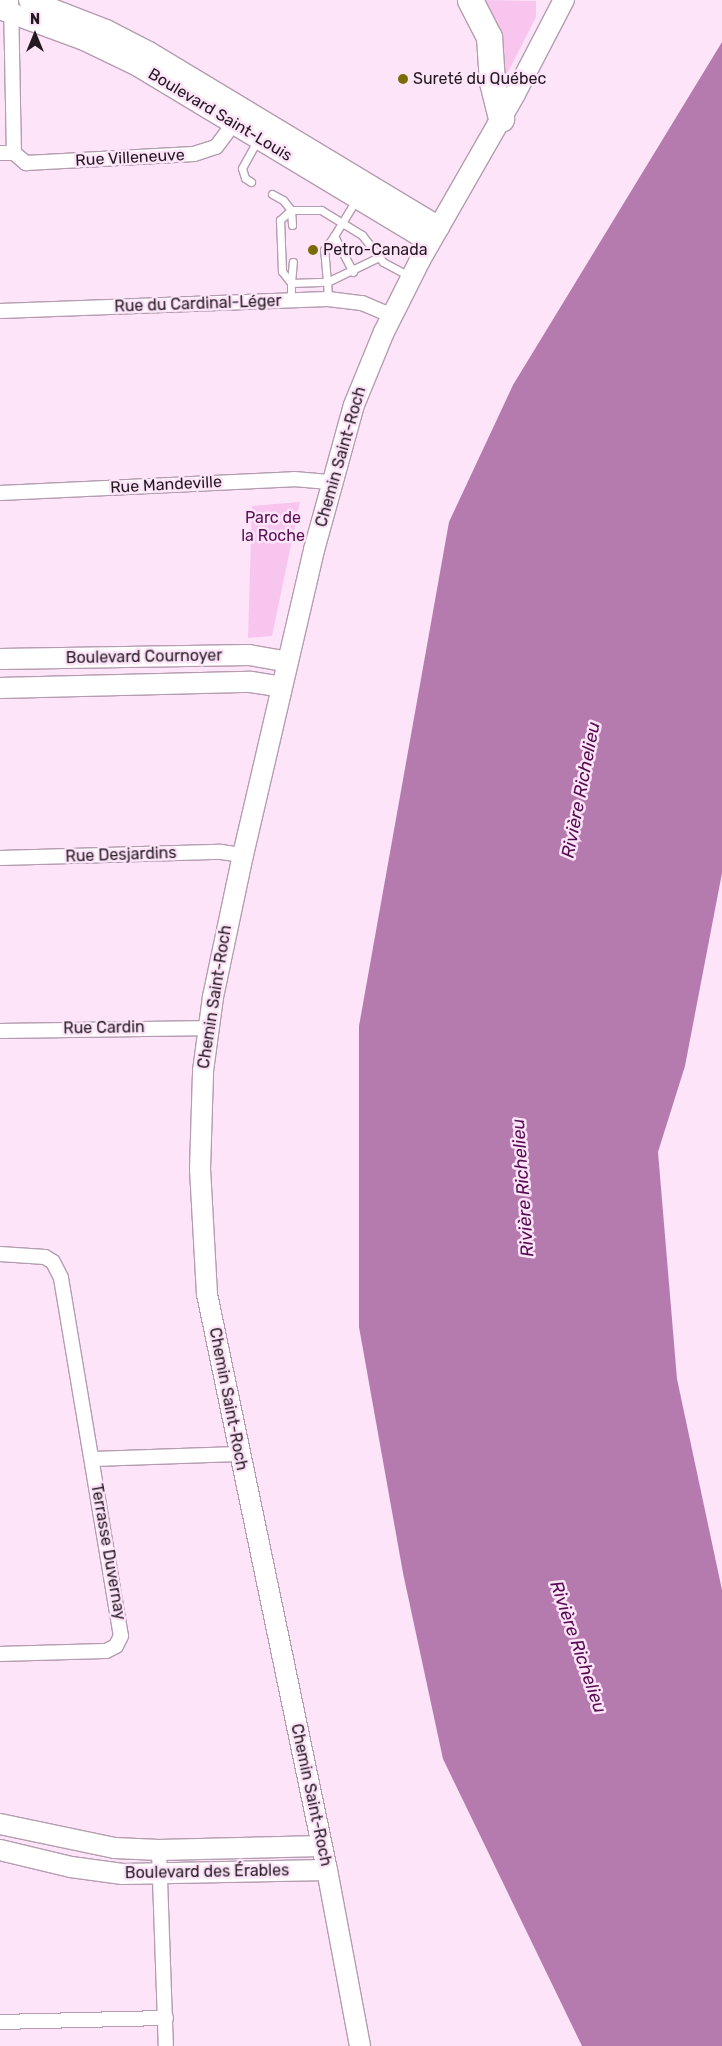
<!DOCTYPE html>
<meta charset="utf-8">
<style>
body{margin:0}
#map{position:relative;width:722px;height:2046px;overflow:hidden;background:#fde4f9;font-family:Rubik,sans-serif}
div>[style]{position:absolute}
.green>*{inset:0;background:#f8c5ef}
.water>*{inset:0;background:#b67bae}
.roads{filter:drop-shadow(1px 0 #b49db0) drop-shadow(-1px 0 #b49db0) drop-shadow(0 1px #b49db0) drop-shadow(0 -1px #b49db0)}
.lane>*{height:7px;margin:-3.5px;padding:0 3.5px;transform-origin:3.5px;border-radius:3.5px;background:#fff}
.street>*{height:14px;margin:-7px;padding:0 7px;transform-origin:7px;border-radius:7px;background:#fff}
.secondary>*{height:20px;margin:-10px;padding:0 10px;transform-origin:10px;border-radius:10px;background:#fff}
.highway>*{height:25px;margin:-12.5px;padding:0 12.5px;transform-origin:12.5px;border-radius:12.5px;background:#fff}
.dots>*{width:14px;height:14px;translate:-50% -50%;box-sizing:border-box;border:2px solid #fde4f9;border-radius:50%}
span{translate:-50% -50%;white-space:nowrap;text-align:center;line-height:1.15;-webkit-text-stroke:5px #fde4f9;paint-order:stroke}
.poi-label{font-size:16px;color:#231a21}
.left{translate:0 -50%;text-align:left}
.street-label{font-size:16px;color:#231a21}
.park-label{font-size:16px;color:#580f52}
.water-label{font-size:18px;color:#540b4f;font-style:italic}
.north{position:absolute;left:10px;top:10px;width:50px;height:50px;-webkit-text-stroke:4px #fde4f9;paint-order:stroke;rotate:0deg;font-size:14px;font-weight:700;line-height:20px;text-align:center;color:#231a21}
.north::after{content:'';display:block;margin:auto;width:18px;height:22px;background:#231a21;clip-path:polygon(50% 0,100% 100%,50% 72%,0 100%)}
</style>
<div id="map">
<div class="green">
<i style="clip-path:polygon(480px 0,536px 1px,536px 17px,503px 82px)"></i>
<i style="clip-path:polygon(300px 502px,272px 636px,248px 638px,252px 506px)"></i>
</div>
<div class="water">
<i style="clip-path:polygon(722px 42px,722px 873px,685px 1066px,658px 1152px,677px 1379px,722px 1590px,722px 2046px,582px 2046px,443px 1759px,403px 1573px,359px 1327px,359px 1026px,449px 522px,513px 385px)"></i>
</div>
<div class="roads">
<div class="lane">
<i style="left:251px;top:182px;width:7px;rotate:-146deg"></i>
<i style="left:245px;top:178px;width:10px;rotate:-107deg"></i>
<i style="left:242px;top:168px;width:33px;rotate:-61deg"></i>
<i style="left:272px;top:194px;width:13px;rotate:29deg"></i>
<i style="left:283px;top:200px;width:13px;rotate:51deg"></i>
<i style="left:291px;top:210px;width:15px;rotate:86deg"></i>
<i style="left:353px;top:272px;width:41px;rotate:-117.8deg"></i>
<i style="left:334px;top:236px;width:42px;rotate:-58.6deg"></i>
<i style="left:291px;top:283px;width:15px;rotate:-127deg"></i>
<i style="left:282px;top:271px;width:51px;rotate:-92.2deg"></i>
<i style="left:280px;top:220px;width:15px;rotate:-42deg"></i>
<i style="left:291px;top:210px;width:30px"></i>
<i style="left:321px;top:210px;width:48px;rotate:31.4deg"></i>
<i style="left:362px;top:235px;width:34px;rotate:52deg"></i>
<i style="left:383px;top:262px;width:30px;rotate:28deg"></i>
<i style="left:291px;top:283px;width:21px;rotate:-85deg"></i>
<i style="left:328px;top:299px;width:17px;rotate:-93deg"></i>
<i style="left:327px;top:282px;width:58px;rotate:-25.7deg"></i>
<i style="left:291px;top:301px;width:18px;rotate:-90deg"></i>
<i style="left:291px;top:283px;width:36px;rotate:-2deg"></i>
<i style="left:327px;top:282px;width:32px;rotate:-95deg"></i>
<i style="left:324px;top:250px;width:17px;rotate:-54deg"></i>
</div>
<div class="street">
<i style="left:11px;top:0;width:153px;rotate:88.9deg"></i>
<i style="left:0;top:153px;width:14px"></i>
<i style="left:14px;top:153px;width:16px;rotate:40deg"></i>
<i style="left:26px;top:163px;width:168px;rotate:-3.1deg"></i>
<i style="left:194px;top:154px;width:23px;rotate:-18deg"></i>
<i style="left:216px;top:147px;width:38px;rotate:-53deg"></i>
<i style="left:0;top:311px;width:328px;rotate:-2.1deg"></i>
<i style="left:328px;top:299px;width:34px;rotate:7deg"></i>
<i style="left:362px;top:303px;width:33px;rotate:23deg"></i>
<i style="left:0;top:493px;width:294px;rotate:-2.7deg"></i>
<i style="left:294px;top:479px;width:38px;rotate:5deg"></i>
<i style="left:0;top:858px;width:221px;rotate:-1.6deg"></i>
<i style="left:221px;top:852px;width:22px;rotate:8deg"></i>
<i style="left:0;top:1031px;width:208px;rotate:-0.8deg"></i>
<i style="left:0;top:1254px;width:45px;rotate:3.8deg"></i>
<i style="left:45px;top:1257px;width:9px;rotate:32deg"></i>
<i style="left:53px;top:1262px;width:18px;rotate:63deg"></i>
<i style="left:61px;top:1278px;width:363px;rotate:80.5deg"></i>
<i style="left:121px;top:1636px;width:11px;rotate:117deg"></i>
<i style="left:116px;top:1646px;width:11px;rotate:153deg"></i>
<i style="left:106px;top:1651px;width:106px;rotate:178.4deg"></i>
<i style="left:93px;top:1459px;width:145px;rotate:-2deg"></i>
<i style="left:159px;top:1850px;width:196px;rotate:88deg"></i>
<i style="left:0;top:2022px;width:166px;rotate:-1.4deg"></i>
</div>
<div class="secondary">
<i style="left:29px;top:0;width:83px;rotate:21.3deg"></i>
<i style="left:106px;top:30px;width:48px;rotate:27.1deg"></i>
<i style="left:149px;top:52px;width:339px;rotate:31.1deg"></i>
<i style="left:0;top:9px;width:90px;rotate:20.3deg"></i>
<i style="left:84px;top:40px;width:60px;rotate:25.7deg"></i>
<i style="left:138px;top:66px;width:341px;rotate:31.1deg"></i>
<i style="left:0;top:659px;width:249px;rotate:-0.9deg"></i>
<i style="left:249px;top:655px;width:39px;rotate:10deg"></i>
<i style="left:0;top:688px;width:251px;rotate:-1.4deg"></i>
<i style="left:251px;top:682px;width:30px;rotate:9deg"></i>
<i style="left:0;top:1824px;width:117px;rotate:11.8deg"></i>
<i style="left:115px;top:1848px;width:44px;rotate:2.6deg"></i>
<i style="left:159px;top:1850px;width:163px;rotate:-1.4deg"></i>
<i style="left:0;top:1850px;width:73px;rotate:13.5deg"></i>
<i style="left:71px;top:1867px;width:52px;rotate:7.7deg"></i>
<i style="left:123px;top:1874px;width:204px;rotate:-1.1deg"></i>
<i style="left:360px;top:2046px;width:179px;rotate:-100.6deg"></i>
<i style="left:327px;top:1870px;width:588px;rotate:-101.77deg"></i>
<i style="left:207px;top:1294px;width:125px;rotate:-93.2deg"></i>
<i style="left:200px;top:1169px;width:98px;rotate:-88.2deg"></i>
<i style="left:203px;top:1071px;width:75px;rotate:-82.3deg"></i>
<i style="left:213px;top:997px;width:145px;rotate:-78.1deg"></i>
<i style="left:243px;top:855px;width:313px;rotate:-76.9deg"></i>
<i style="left:314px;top:550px;width:150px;rotate:-74.6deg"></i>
<i style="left:354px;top:405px;width:79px;rotate:-67.7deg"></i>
<i style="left:384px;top:332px;width:80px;rotate:-63.4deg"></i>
<i style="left:420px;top:260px;width:191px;rotate:-60.2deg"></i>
<i style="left:515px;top:94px;width:106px;rotate:-62.5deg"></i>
</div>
<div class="highway">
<i style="left:470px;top:0;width:42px;rotate:62.8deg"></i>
<i style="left:489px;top:37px;width:45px;rotate:86.2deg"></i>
<i style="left:492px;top:82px;width:38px;rotate:76deg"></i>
</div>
</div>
<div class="dots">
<i style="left:403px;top:79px;background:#796b05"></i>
<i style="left:313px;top:250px;background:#796b05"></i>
</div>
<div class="poi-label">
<span class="left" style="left:413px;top:79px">Sureté du Québec</span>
<span class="left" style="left:323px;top:250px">Petro-Canada</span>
</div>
<div class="street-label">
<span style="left:220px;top:115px;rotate:31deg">Boulevard Saint-Louis</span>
<span style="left:130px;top:158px;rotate:-3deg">Rue Villeneuve</span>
<span style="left:198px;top:304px;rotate:-2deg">Rue du Cardinal-Léger</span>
<span style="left:341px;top:457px;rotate:-74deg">Chemin Saint-Roch</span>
<span style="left:166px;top:485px;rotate:-3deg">Rue Mandeville</span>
<span style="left:144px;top:657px;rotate:-1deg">Boulevard Cournoyer</span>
<span style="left:121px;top:855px;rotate:-2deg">Rue Desjardins</span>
<span style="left:215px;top:997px;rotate:-81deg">Chemin Saint-Roch</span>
<span style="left:104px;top:1028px;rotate:-1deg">Rue Cardin</span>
<span style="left:228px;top:1399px;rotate:79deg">Chemin Saint-Roch</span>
<span style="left:108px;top:1552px;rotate:80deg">Terrasse Duvernay</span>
<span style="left:311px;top:1795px;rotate:78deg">Chemin Saint-Roch</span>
<span style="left:207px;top:1872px;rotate:-1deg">Boulevard des Érables</span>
</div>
<div class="park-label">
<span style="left:273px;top:527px">Parc de<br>la Roche</span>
</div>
<div class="water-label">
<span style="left:581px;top:790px;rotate:-79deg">Rivière Richelieu</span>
<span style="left:523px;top:1188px;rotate:-94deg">Rivière Richelieu</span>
<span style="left:578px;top:1647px;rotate:71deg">Rivière Richelieu</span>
</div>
<div class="north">N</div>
</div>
